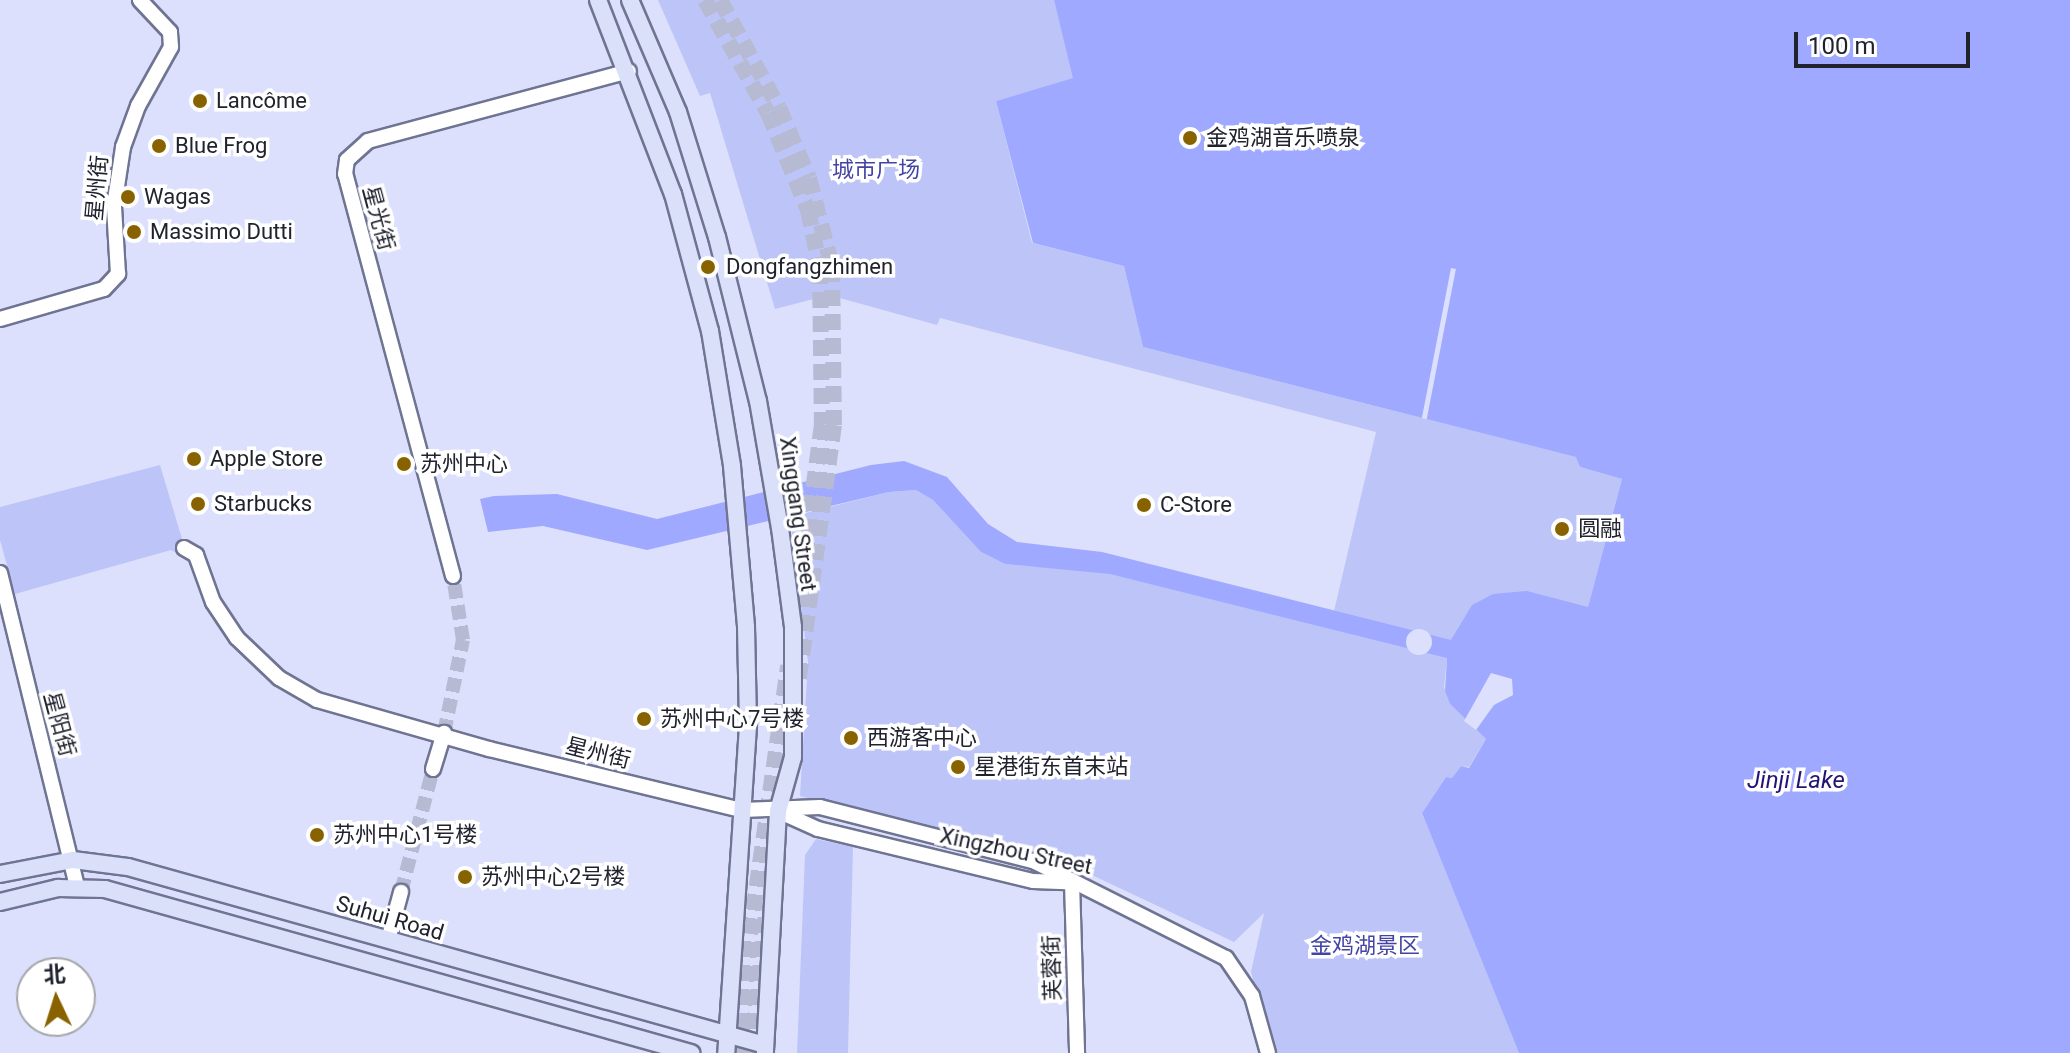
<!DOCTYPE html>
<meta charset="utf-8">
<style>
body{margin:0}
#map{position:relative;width:2070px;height:1053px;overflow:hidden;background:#dce0fc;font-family:Roboto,"Noto Sans SC",sans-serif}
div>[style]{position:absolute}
.green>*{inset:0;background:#bdc5f8}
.water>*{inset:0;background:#9fa9ff}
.pier>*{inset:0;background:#dce0fc;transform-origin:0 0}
.round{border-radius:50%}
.tertiary-tunnel>*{height:14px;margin-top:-7px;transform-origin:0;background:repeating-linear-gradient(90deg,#b6bad3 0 14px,transparent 0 21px)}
.primary-tunnel>*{height:16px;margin-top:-8px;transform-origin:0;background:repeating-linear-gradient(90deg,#b6bad3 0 16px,transparent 0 24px)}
.roads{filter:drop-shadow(2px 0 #6f7492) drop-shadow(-2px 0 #6f7492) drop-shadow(0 2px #6f7492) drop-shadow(0 -2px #6f7492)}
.tertiary>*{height:14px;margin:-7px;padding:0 7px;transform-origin:7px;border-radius:7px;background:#fff}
.primary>*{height:16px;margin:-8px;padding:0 8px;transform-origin:8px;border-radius:8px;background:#dadffa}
.dots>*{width:22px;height:22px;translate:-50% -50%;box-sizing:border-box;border:4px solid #fff;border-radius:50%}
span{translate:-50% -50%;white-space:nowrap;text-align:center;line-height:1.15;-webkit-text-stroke:7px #fff;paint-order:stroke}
.poi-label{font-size:22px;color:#20222e}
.left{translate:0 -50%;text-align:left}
.park-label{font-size:22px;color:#4444a6}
.street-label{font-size:22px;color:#20222e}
.water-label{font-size:24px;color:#231576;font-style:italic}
.north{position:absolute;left:16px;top:957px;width:80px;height:80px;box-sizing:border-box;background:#fff;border:2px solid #a6a7ab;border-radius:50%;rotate:356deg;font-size:22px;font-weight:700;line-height:32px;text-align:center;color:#20222e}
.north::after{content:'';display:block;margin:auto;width:28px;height:36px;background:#896200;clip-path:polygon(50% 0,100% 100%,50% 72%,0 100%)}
.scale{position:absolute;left:1794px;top:32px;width:176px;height:36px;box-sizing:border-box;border:4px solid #20222e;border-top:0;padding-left:10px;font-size:24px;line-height:28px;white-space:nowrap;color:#20222e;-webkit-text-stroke:6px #fff;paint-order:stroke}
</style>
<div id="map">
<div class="green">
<i style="clip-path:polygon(658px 0,1054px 0,1074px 78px,996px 101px,1032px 243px,1124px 266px,1143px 347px,1577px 457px,1580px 467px,1622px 479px,1588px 607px,1447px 658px,1444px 687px,1450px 704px,1486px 739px,1469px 767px,1461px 766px,1452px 778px,1446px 777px,1422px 813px,1519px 1053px,1274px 1053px,1251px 972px,1264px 913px,1234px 942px,1077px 868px,800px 796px,808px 662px,790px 517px,889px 492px,916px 490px,933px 500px,981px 552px,1005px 564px,1103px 572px,1165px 587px,1334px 611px,1376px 432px,940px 318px,937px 325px,829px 295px,775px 309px,710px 93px,700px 96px)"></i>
<i style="clip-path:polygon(160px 465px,188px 559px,171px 550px,15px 594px,0 540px,0 507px)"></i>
<i style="clip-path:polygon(816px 839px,853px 847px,848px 1053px,797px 1053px,805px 855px)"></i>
</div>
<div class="water">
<i style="clip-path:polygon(1054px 0,2070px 0,2070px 1053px,1519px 1053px,1422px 813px,1446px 777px,1452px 778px,1461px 766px,1469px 768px,1486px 739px,1450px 704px,1445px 691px,1447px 658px,1110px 574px,1005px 564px,981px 552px,933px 500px,916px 490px,889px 492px,647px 550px,543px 526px,488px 532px,480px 499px,494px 496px,557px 494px,657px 519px,871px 465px,904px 461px,947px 477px,988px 524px,1017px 542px,1102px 552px,1451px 640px,1472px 605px,1493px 594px,1527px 591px,1588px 607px,1622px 479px,1580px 467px,1576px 457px,1143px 347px,1124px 266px,1033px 243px,996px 101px,1073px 78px)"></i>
</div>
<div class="pier">
<i style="left:1451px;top:268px;width:5px;height:153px;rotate:11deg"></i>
<i class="round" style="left:1406px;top:629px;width:26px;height:26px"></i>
<i style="clip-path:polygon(1491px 673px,1512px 679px,1513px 695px,1494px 705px,1476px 730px,1464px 721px)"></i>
</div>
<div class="tertiary-tunnel">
<i style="left:444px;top:733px;width:95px;rotate:-78.5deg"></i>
<i style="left:463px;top:640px;width:65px;rotate:-98.9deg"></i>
<i style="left:401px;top:892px;width:127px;rotate:-75.4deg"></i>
</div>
<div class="primary-tunnel">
<i style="left:705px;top:0;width:129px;rotate:60.9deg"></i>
<i style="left:768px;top:113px;width:105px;rotate:67.6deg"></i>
<i style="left:808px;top:210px;width:59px;rotate:78.3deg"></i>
<i style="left:820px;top:268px;width:156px;rotate:89.3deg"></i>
<i style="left:822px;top:424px;width:205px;rotate:97.6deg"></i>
<i style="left:720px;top:0;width:123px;rotate:61.4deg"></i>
<i style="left:779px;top:108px;width:76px;rotate:66.8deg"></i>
<i style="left:809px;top:178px;width:91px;rotate:75.4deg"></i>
<i style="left:832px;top:266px;width:159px;rotate:89.3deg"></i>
<i style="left:834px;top:425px;width:263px;rotate:97.9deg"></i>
<i style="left:740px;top:1053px;width:119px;rotate:-85.2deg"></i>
<i style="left:750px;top:934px;width:271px;rotate:-81.9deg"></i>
<i style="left:752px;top:1053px;width:151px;rotate:-84.3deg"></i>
</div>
<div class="roads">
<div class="tertiary">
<i style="left:0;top:319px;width:108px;rotate:-16.1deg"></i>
<i style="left:104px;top:289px;width:21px;rotate:-47deg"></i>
<i style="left:118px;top:274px;width:68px;rotate:-93.4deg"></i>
<i style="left:114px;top:206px;width:60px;rotate:-81.3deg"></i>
<i style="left:123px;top:147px;width:44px;rotate:-69.9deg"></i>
<i style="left:138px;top:106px;width:68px;rotate:-60.8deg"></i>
<i style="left:171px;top:47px;width:15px;rotate:-94deg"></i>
<i style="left:170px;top:32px;width:44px;rotate:-133.2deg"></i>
<i style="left:184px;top:548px;width:14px;rotate:30deg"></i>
<i style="left:196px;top:555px;width:50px;rotate:70.1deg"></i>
<i style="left:213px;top:602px;width:43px;rotate:56.3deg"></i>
<i style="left:237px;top:638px;width:58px;rotate:43.6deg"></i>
<i style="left:279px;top:678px;width:44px;rotate:30.1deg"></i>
<i style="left:317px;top:700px;width:179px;rotate:15.9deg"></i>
<i style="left:489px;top:749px;width:260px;rotate:13.6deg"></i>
<i style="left:742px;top:810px;width:78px;rotate:-2.2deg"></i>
<i style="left:820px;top:807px;width:222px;rotate:14.3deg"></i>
<i style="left:1035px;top:862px;width:214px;rotate:26.7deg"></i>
<i style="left:1226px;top:958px;width:46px;rotate:55.6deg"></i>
<i style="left:1252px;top:996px;width:59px;rotate:74.3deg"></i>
<i style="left:0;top:573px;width:323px;rotate:76.2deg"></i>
<i style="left:453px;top:576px;width:416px;rotate:-105deg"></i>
<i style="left:345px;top:174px;width:14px;rotate:-82deg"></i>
<i style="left:347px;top:160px;width:28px;rotate:-42deg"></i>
<i style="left:368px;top:141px;width:270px;rotate:-15deg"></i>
<i style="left:433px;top:769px;width:38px;rotate:-73deg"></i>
<i style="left:778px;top:811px;width:44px;rotate:24.2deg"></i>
<i style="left:818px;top:829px;width:221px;rotate:13.6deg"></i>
<i style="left:1033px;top:881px;width:34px;rotate:2deg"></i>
<i style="left:1072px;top:882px;width:171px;rotate:88.3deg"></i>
<i style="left:388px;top:940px;width:50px;rotate:-74.8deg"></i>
</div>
<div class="primary">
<i style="left:598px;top:0;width:208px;rotate:68.9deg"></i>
<i style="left:673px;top:194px;width:142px;rotate:74.9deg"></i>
<i style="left:710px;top:331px;width:137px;rotate:80.7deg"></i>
<i style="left:732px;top:466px;width:162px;rotate:85deg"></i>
<i style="left:746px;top:627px;width:99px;rotate:88.8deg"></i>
<i style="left:748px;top:726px;width:328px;rotate:93.8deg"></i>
<i style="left:630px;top:0;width:122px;rotate:66.8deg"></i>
<i style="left:678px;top:112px;width:131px;rotate:72.7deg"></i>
<i style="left:717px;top:237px;width:169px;rotate:76deg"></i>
<i style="left:758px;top:401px;width:129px;rotate:80.2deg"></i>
<i style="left:780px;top:528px;width:100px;rotate:82.5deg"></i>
<i style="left:793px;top:627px;width:130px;rotate:90deg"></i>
<i style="left:793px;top:757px;width:56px;rotate:105.5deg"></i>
<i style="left:778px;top:811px;width:242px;rotate:93.1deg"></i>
<i style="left:0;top:874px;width:74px;rotate:-10.9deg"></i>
<i style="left:73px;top:860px;width:55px;rotate:7.3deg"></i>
<i style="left:128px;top:867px;width:661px;rotate:15.61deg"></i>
<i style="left:0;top:902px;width:60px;rotate:-13.6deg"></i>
<i style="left:58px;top:888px;width:47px;rotate:1.2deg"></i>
<i style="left:105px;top:889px;width:609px;rotate:15.63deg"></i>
</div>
</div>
<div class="dots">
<i style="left:200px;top:101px;background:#896200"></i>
<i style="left:1190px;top:138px;background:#896200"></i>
<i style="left:159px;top:146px;background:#896200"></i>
<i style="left:128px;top:197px;background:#896200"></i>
<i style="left:134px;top:232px;background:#896200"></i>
<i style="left:708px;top:267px;background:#896200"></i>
<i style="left:194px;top:459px;background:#896200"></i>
<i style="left:404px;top:464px;background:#896200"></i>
<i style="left:198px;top:504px;background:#896200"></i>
<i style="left:1144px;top:505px;background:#896200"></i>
<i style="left:1562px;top:529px;background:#896200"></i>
<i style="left:644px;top:719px;background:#896200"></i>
<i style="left:851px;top:738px;background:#896200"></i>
<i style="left:958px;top:767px;background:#896200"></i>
<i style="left:317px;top:835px;background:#896200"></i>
<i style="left:465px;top:877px;background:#896200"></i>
</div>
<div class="poi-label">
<span class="left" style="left:216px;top:101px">Lancôme</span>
<span class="left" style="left:1206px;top:138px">金鸡湖音乐喷泉</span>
<span class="left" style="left:175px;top:146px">Blue Frog</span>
<span class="left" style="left:144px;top:197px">Wagas</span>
<span class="left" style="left:150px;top:232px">Massimo Dutti</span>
<span class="left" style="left:726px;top:267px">Dongfangzhimen</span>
<span class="left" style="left:210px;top:459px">Apple Store</span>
<span class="left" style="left:420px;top:464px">苏州中心</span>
<span class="left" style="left:214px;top:504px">Starbucks</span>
<span class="left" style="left:1160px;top:505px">C-Store</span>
<span class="left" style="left:1578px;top:529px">圆融</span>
<span class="left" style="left:660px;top:719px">苏州中心7号楼</span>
<span class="left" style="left:867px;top:738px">西游客中心</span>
<span class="left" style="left:974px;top:767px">星港街东首末站</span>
<span class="left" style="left:333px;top:835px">苏州中心1号楼</span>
<span class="left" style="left:481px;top:877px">苏州中心2号楼</span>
</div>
<div class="park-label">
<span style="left:876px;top:170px">城市广场</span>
<span style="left:1365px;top:946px">金鸡湖景区</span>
</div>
<div class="street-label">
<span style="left:97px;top:188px;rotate:-85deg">星州街</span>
<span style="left:379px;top:218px;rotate:75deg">星光街</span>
<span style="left:798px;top:514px;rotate:82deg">Xinggang Street</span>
<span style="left:60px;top:724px;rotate:75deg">星阳街</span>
<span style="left:598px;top:753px;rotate:14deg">星州街</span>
<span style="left:1016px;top:851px;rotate:12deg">Xingzhou Street</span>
<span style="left:390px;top:918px;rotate:16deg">Suhui Road</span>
<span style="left:1052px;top:968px;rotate:-92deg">芙蓉街</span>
</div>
<div class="water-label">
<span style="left:1796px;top:781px">Jinji Lake</span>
</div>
<div class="north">北</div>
<div class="scale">100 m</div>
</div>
